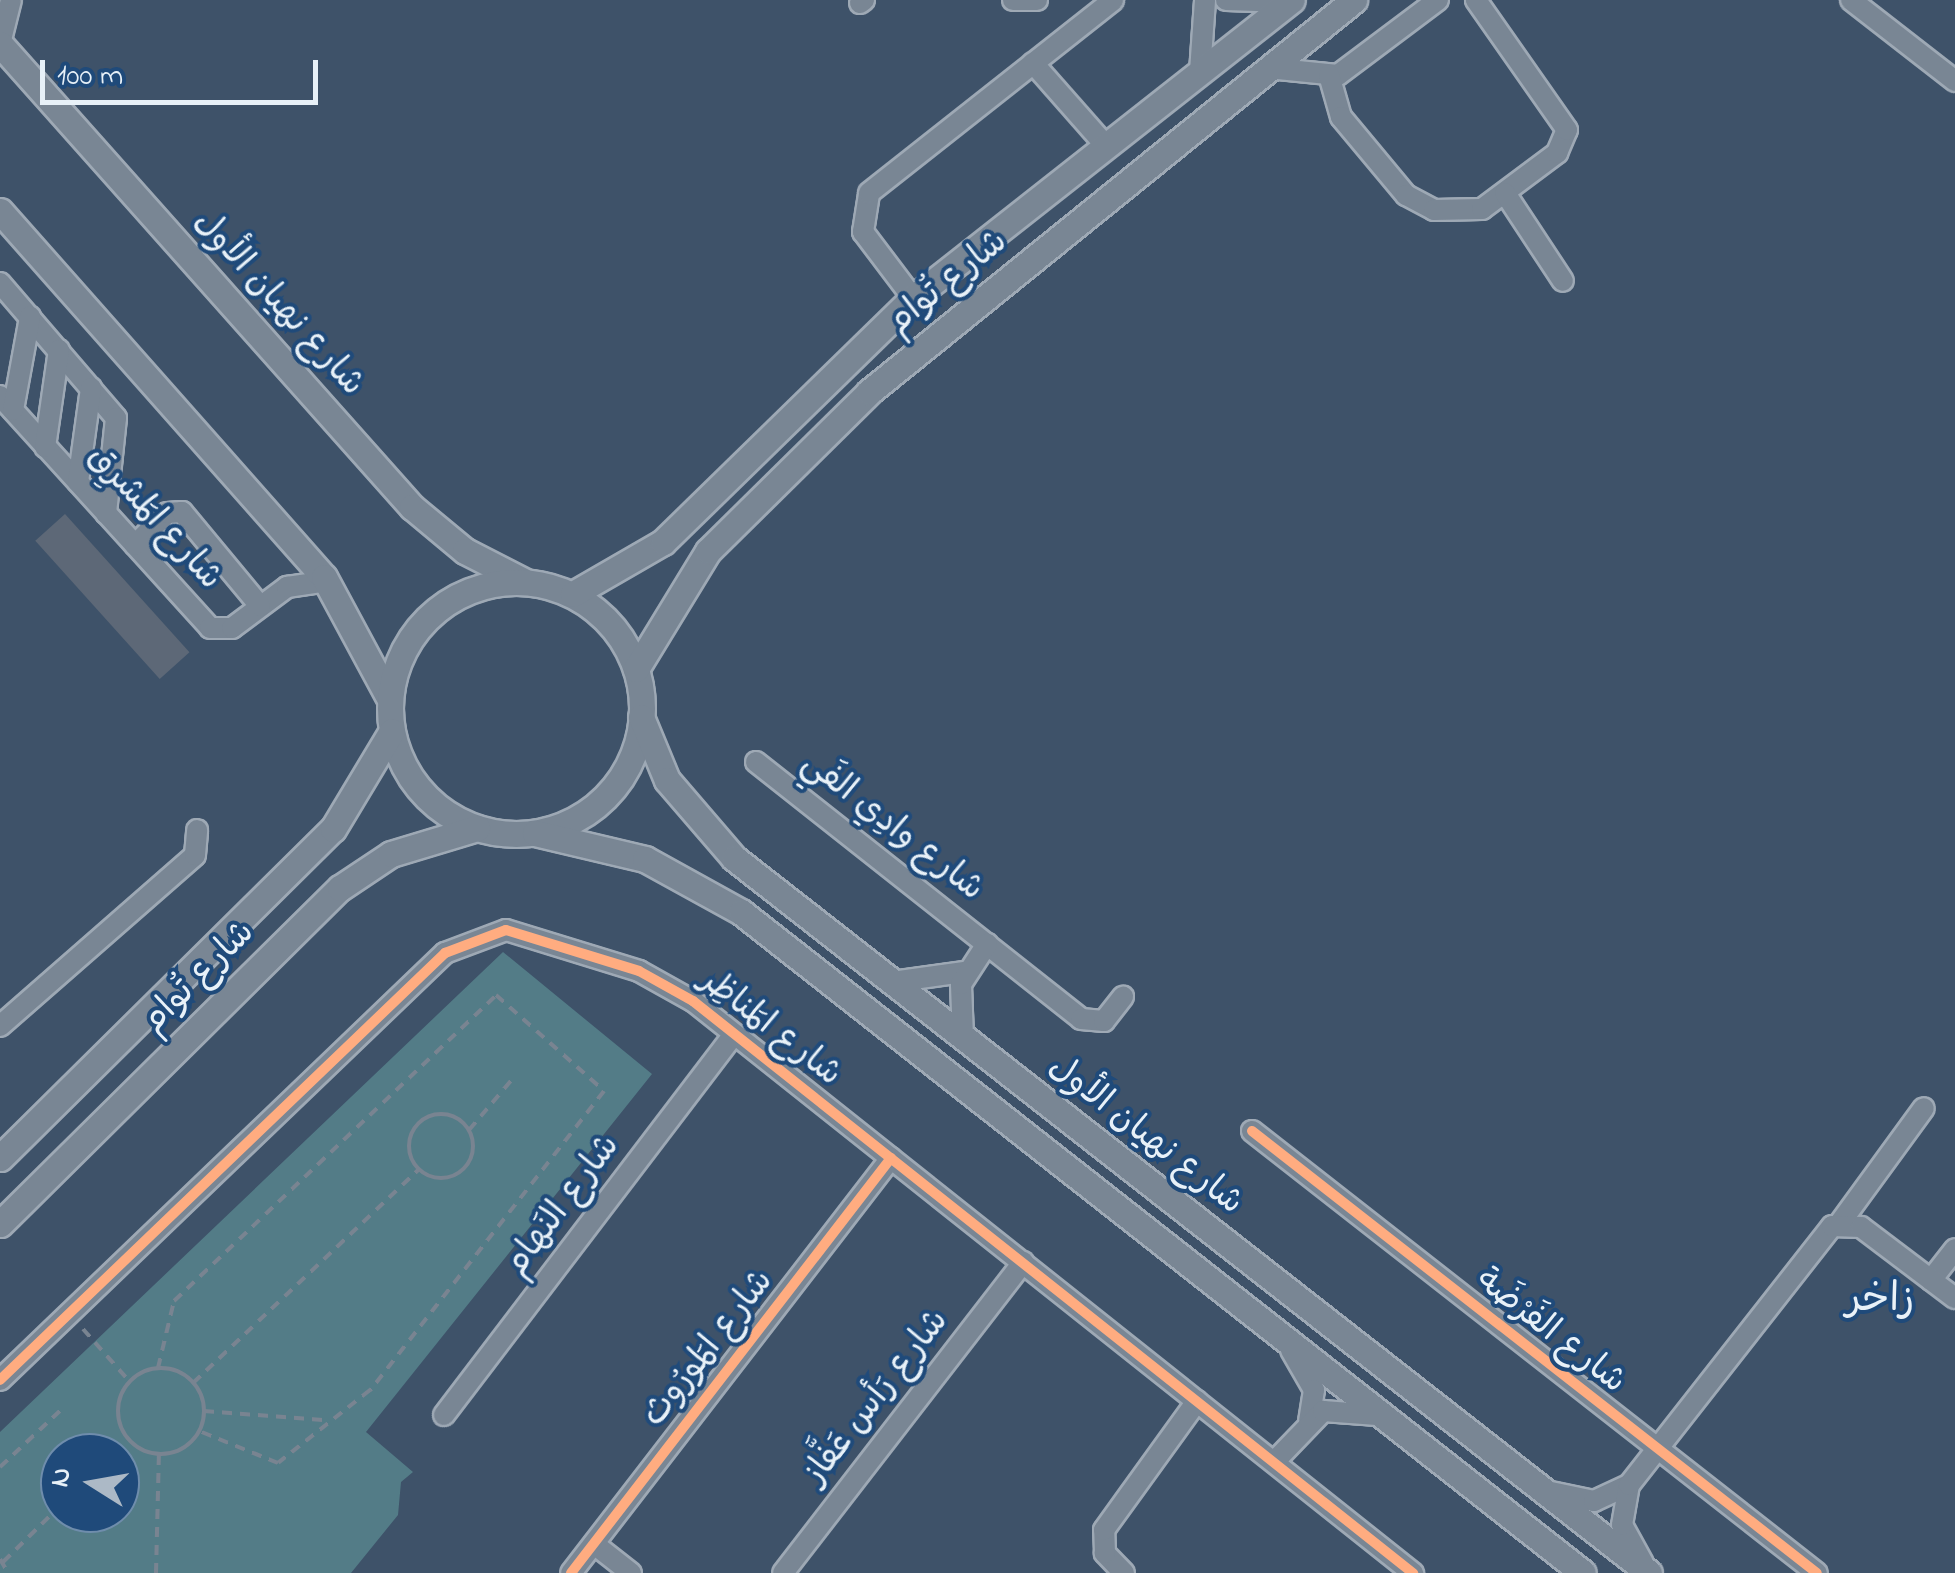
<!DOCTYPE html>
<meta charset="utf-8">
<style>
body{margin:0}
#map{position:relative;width:1955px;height:1573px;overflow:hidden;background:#3e5269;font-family:"Indie Flower","Playpen Sans Arabic",sans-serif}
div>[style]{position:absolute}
.green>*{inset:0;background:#537c87}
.building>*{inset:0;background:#5d6877;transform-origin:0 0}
.path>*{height:4px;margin-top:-2px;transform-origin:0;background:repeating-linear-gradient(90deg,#798491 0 10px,transparent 0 18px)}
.path>.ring{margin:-2px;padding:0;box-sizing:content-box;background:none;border:4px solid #798491;border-radius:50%}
.roads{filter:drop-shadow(2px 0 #9ea9b5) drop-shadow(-2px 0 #9ea9b5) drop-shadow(0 2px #9ea9b5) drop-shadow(0 -2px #9ea9b5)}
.minor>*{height:20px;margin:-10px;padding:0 10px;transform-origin:10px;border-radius:10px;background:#798694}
.major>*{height:25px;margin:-12.5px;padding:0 12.5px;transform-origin:12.5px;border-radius:12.5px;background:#798694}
.major>.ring{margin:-12.5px;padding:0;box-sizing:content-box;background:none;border:25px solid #798694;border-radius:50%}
.cycleway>*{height:10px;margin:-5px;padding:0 5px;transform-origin:5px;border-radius:5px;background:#ffac80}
span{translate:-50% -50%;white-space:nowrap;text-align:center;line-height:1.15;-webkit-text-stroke:8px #1f4a7a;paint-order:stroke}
.street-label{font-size:35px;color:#e8f1f8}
.quarter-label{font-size:40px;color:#e8f1f8}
.north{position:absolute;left:40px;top:1433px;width:100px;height:100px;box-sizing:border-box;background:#1f4a7a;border:2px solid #6f8dac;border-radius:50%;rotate:281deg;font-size:28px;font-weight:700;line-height:40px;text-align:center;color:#e8f1f8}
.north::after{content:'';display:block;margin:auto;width:35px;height:45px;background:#acb9c6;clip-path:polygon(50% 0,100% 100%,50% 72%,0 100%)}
.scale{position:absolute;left:40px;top:60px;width:278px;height:45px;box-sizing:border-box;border:5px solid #e8f1f8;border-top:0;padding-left:12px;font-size:30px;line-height:35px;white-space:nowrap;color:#e8f1f8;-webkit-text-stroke:8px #1f4a7a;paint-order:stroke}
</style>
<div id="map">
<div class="green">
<i style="clip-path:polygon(evenodd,503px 952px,652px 1074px,366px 1432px,413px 1472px,401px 1482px,398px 1515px,351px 1573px,0 1573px,0 1432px,503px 952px,60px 1453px,120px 1453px,120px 1513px,60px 1513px,60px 1453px)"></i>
</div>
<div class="building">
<i style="left:65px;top:514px;width:186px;height:40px;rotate:48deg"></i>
</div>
<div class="path">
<i class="ring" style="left:409px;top:1114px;width:60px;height:60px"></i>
<i style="left:469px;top:1130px;width:71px;rotate:-49.6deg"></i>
<i style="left:83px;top:1329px;width:71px;rotate:48.4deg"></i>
<i style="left:158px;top:1368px;width:69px;rotate:-76.6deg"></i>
<i style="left:174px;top:1301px;width:444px;rotate:-43.5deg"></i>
<i style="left:496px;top:995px;width:144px;rotate:41.6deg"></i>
<i style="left:604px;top:1091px;width:380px;rotate:128deg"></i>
<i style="left:370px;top:1390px;width:117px;rotate:141.6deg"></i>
<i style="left:278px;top:1463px;width:85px;rotate:-157.9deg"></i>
<i class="ring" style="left:118px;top:1368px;width:82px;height:82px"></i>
<i style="left:193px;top:1383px;width:311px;rotate:-43.4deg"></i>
<i style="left:204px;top:1411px;width:119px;rotate:4.3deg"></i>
<i style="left:115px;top:1453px;width:20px;rotate:-45deg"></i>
<i style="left:0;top:1467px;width:83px;rotate:-43.1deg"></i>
<i style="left:0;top:1559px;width:16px;rotate:60deg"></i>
<i style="left:3px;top:1562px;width:80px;rotate:-44.5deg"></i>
<i style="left:156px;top:1573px;width:119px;rotate:-88.6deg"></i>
</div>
<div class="roads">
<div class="minor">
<i style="left:1013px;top:0;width:24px"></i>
<i style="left:1226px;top:0;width:62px;rotate:1.8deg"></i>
<i style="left:1851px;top:0;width:132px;rotate:37.9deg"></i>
<i style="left:860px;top:3px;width:5px;rotate:-37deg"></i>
<i style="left:0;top:44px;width:45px;rotate:-76deg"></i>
<i style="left:1033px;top:63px;width:112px;rotate:48.6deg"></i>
<i style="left:1268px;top:68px;width:70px;rotate:5.7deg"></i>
<i style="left:1338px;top:75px;width:125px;rotate:-36.9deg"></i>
<i style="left:1200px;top:72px;width:72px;rotate:-86deg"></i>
<i style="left:1329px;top:75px;width:44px;rotate:74.1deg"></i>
<i style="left:1341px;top:117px;width:102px;rotate:50.2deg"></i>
<i style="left:1406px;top:195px;width:32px;rotate:28deg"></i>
<i style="left:1434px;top:210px;width:48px;rotate:-1.2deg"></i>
<i style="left:1482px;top:209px;width:94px;rotate:-36.7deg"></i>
<i style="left:1557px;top:153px;width:25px;rotate:-67deg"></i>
<i style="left:1567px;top:130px;width:159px;rotate:-125deg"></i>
<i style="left:1505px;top:193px;width:105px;rotate:56.6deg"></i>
<i style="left:0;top:283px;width:178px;rotate:49.3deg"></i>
<i style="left:116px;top:418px;width:96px;rotate:96deg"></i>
<i style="left:913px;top:298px;width:83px;rotate:-127.1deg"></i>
<i style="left:863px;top:232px;width:39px;rotate:-81deg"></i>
<i style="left:869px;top:193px;width:311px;rotate:-38.3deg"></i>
<i style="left:0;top:396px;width:313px;rotate:47.8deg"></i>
<i style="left:210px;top:628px;width:22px"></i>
<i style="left:232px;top:628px;width:69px;rotate:-36.7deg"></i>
<i style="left:287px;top:587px;width:41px;rotate:-8.3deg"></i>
<i style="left:13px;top:410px;width:95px;rotate:-79.6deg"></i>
<i style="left:45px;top:447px;width:98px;rotate:-81.8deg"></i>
<i style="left:78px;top:482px;width:95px;rotate:-82.1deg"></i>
<i style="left:135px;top:545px;width:45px;rotate:-45deg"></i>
<i style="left:167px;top:513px;width:15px;rotate:-4deg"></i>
<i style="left:182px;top:512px;width:122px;rotate:50.3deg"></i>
<i style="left:756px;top:762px;width:414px;rotate:38.3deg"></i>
<i style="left:1081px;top:1019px;width:23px;rotate:5deg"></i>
<i style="left:1104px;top:1021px;width:31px;rotate:-52deg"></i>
<i style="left:892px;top:982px;width:73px;rotate:-7.9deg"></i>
<i style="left:0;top:1026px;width:259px;rotate:-41.2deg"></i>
<i style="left:195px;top:855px;width:25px;rotate:-85deg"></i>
<i style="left:963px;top:1037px;width:53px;rotate:-92.2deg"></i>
<i style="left:961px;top:984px;width:48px;rotate:-57deg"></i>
<i style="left:1252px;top:1131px;width:717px;rotate:38.04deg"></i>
<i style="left:1840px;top:1223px;width:142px;rotate:-53.9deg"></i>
<i style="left:1931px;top:1280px;width:39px;rotate:-52deg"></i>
<i style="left:1291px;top:1350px;width:46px;rotate:60.1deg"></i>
<i style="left:1314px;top:1390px;width:31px;rotate:99deg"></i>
<i style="left:0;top:1380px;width:617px;rotate:-43.82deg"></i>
<i style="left:445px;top:953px;width:65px;rotate:-20.7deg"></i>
<i style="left:506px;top:930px;width:139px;rotate:17.1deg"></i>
<i style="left:639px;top:971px;width:62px;rotate:29.1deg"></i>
<i style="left:693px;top:1001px;width:920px;rotate:38.47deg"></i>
<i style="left:444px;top:1415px;width:478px;rotate:-52.7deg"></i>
<i style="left:1274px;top:1462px;width:71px;rotate:-46.1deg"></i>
<i style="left:1323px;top:1411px;width:54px;rotate:4.2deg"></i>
<i style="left:1551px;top:1492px;width:44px;rotate:11.8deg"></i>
<i style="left:1594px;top:1501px;width:38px;rotate:-25deg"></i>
<i style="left:594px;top:1544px;width:47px;rotate:38.1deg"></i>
<i style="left:1643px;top:1563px;width:43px;rotate:-118.9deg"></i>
<i style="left:1622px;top:1525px;width:41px;rotate:-80.1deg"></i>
<i style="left:1629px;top:1485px;width:329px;rotate:-51.9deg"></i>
<i style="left:1832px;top:1226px;width:29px;rotate:2deg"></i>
<i style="left:1861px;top:1227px;width:118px;rotate:37.1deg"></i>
<i style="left:571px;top:1573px;width:524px;rotate:-52.36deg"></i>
<i style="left:783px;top:1573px;width:393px;rotate:-52.3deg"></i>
<i style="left:1124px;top:1573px;width:28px;rotate:-134deg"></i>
<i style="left:1105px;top:1553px;width:23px;rotate:-92deg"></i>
<i style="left:1104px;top:1530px;width:159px;rotate:-54.2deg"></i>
</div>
<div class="major">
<i style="left:0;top:44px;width:620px;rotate:48.34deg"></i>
<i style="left:412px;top:507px;width:69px;rotate:39.7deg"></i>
<i style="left:465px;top:551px;width:64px;rotate:27deg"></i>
<i style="left:0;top:211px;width:489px;rotate:48.5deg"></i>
<i style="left:324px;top:577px;width:135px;rotate:61.7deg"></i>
<i class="ring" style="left:390px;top:582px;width:227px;height:227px"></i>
<i style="left:573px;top:594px;width:104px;rotate:-30deg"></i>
<i style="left:663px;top:542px;width:349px;rotate:-44.3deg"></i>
<i style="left:913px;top:298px;width:482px;rotate:-38.2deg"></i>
<i style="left:636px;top:669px;width:138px;rotate:-58.6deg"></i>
<i style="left:708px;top:551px;width:226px;rotate:-44.6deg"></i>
<i style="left:869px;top:392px;width:624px;rotate:-38.95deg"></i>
<i style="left:641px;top:717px;width:68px;rotate:67.6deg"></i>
<i style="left:667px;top:780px;width:103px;rotate:49.3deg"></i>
<i style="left:734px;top:858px;width:1161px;rotate:38deg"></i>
<i style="left:535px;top:833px;width:113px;rotate:13.3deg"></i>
<i style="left:645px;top:859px;width:110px;rotate:28.9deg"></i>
<i style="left:741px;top:912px;width:1070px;rotate:38.13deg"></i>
<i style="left:0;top:1158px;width:468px;rotate:-44.7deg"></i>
<i style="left:333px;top:829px;width:114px;rotate:-59deg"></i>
<i style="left:0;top:1224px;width:478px;rotate:-44.7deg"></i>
<i style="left:340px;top:888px;width:61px;rotate:-33.7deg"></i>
<i style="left:391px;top:854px;width:90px;rotate:-16.8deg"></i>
</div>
</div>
<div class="cycleway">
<i style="left:1252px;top:1131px;width:717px;rotate:38.04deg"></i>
<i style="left:0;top:1380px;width:617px;rotate:-43.82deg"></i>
<i style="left:445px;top:953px;width:65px;rotate:-20.7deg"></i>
<i style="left:506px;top:930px;width:139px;rotate:17.1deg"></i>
<i style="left:639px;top:971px;width:62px;rotate:29.1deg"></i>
<i style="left:693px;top:1001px;width:920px;rotate:38.47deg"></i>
<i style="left:571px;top:1573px;width:524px;rotate:-52.36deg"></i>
</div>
<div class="street-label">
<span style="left:948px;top:283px;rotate:-39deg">شارع تُوام</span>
<span style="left:278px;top:304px;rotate:48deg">شارع نهيان الأول</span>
<span style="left:154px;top:518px;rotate:48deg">شارع المَشرِق</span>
<span style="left:892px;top:827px;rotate:38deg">شارع وادِي الفَي</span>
<span style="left:199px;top:978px;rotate:-45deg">شارع تُوام</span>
<span style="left:770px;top:1028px;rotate:38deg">شارع المَناظِر</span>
<span style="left:1145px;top:1136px;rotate:38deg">شارع نهيان الأول</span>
<span style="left:563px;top:1206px;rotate:-53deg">شارع النَهام</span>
<span style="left:1550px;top:1332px;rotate:38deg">شارع الفَرْضَة</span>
<span style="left:709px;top:1349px;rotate:-52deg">شارع المَورُوث</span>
<span style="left:877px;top:1398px;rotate:-52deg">شارع رَأس عَفَّاز</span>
</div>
<div class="quarter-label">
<span style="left:1880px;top:1301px">زاخر</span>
</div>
<div class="north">N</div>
<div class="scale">100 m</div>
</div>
